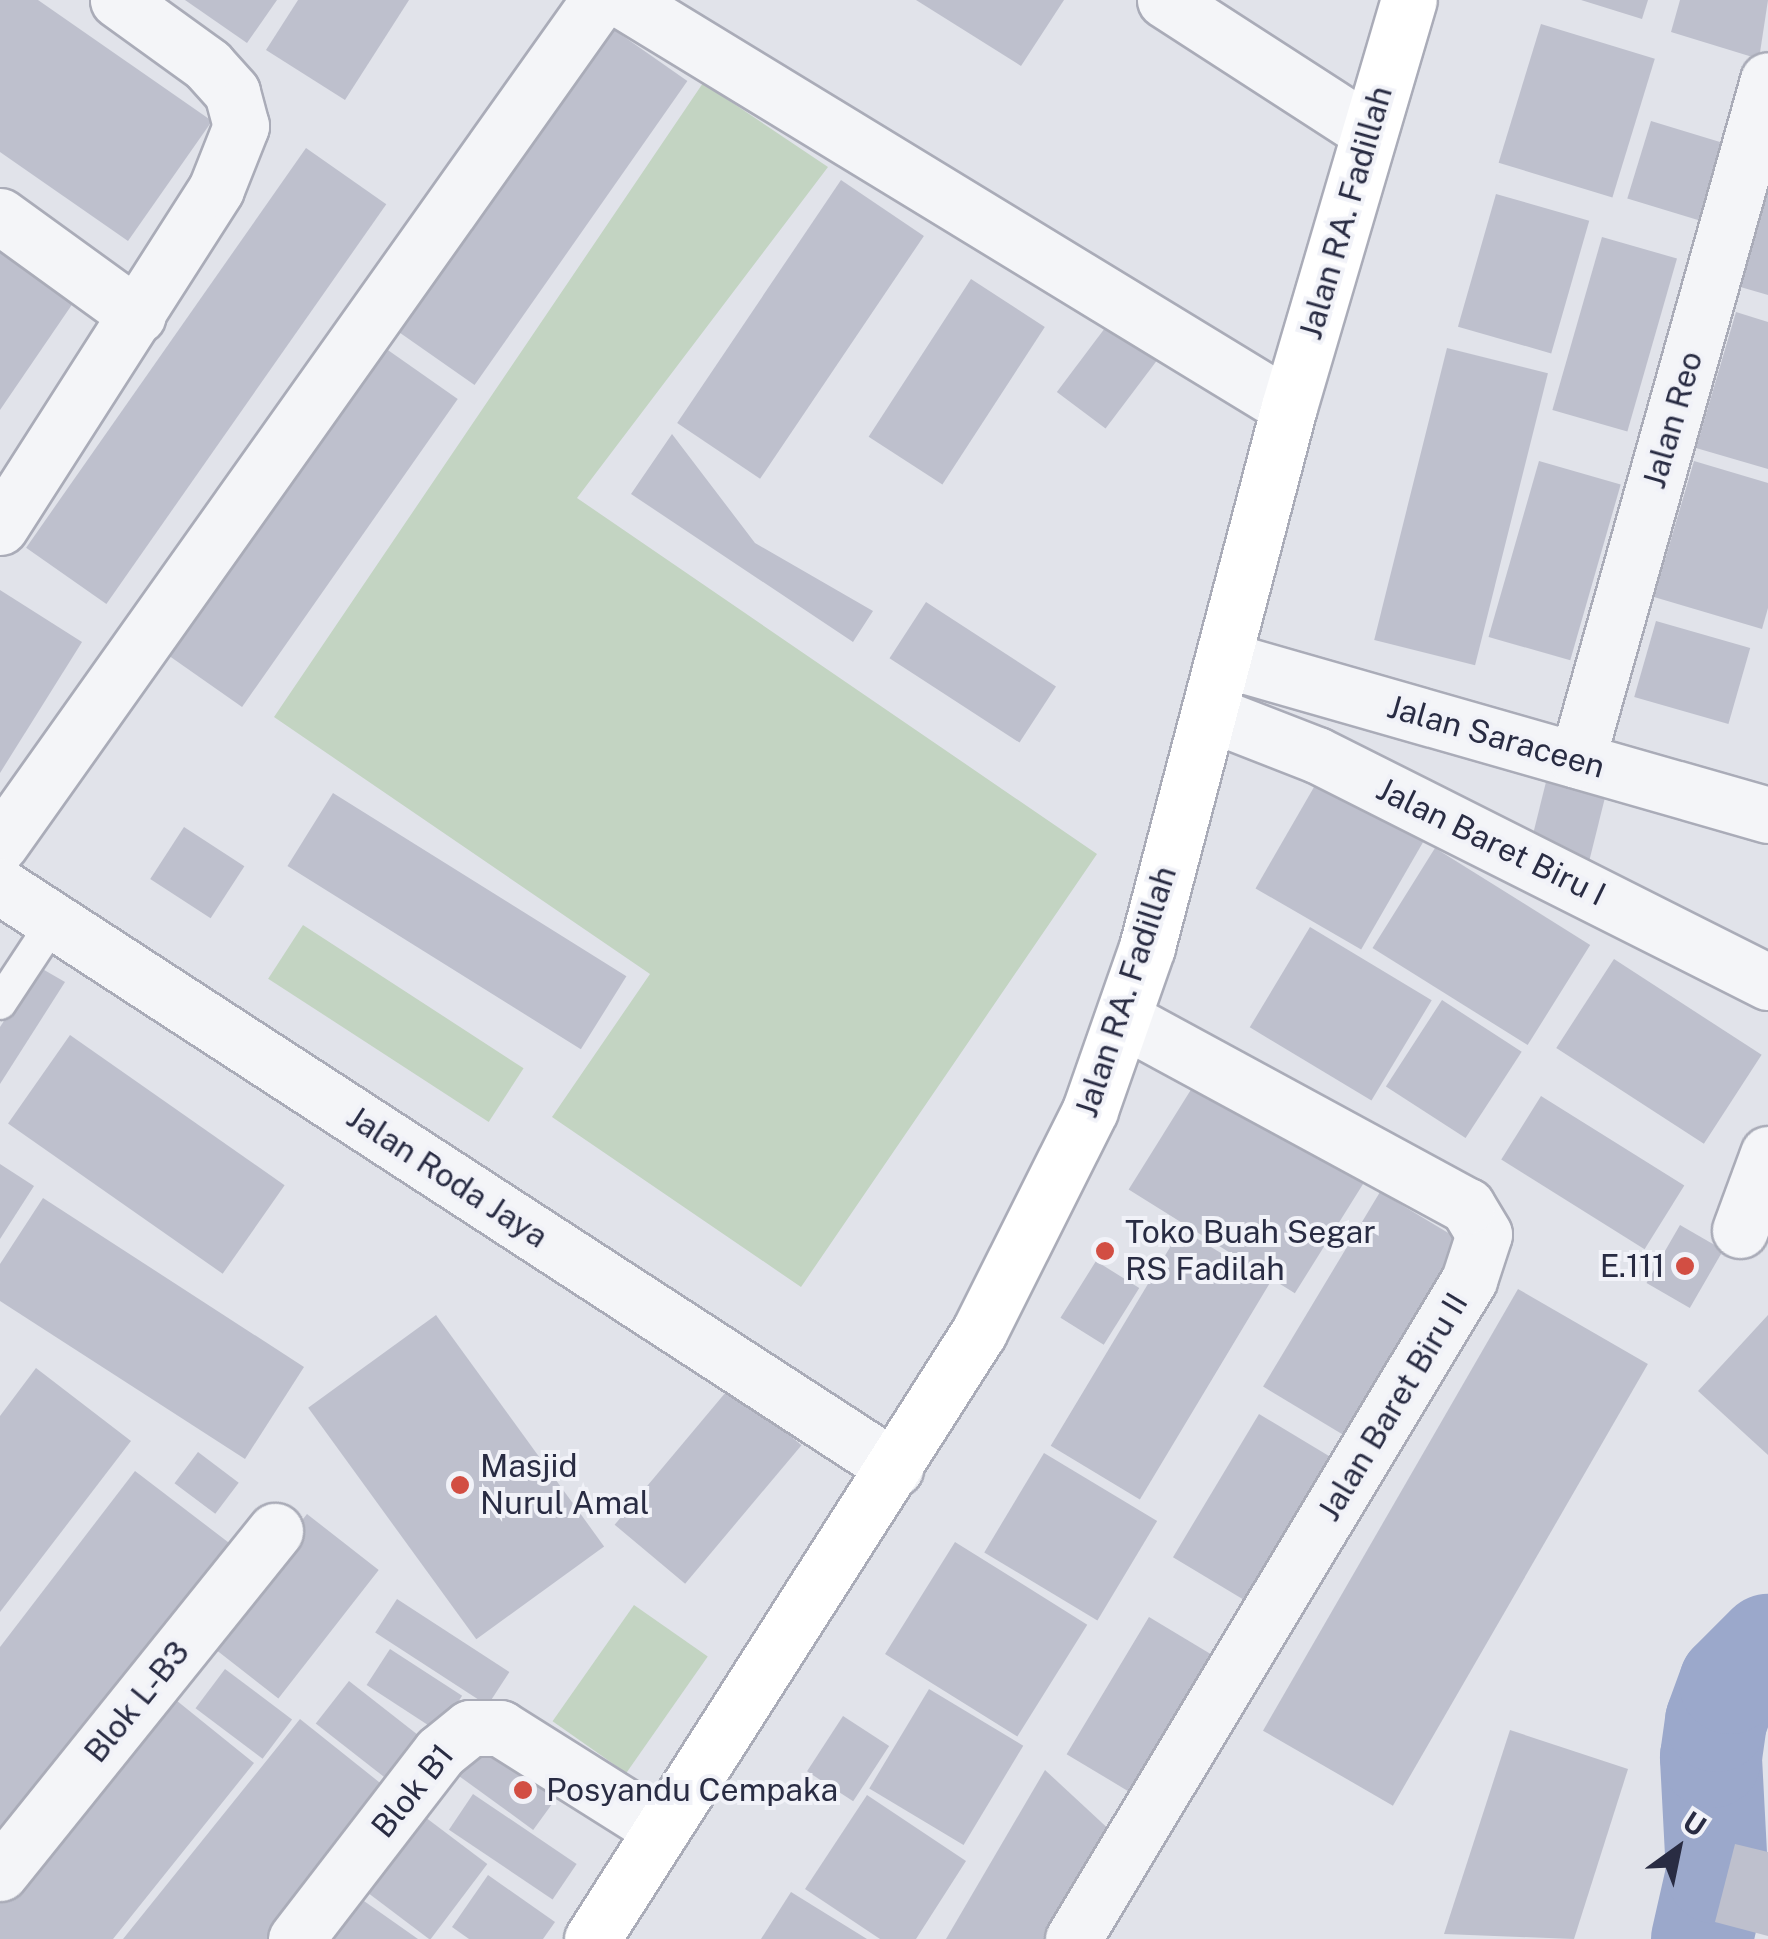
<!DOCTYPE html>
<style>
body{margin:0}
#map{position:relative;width:1768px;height:1939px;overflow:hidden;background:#e1e3ea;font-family:"Public Sans",sans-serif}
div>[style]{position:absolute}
.green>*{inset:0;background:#c3d4c2;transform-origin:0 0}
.river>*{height:102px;margin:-51px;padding:0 51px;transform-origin:51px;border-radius:51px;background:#9ba8cb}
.building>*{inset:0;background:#bec0cd;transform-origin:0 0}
.roads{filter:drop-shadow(2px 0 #aaacb8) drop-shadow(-2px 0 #aaacb8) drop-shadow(0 2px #aaacb8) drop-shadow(0 -2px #aaacb8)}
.lane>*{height:32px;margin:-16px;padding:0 16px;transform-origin:16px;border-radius:16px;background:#f4f5f8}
.street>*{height:55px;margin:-27.5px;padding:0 27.5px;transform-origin:27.5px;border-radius:27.5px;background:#f4f5f8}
.secondary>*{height:55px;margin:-27.5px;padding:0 27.5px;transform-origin:27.5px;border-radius:27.5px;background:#fff}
.dots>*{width:28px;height:28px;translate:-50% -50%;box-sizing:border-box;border:5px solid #f1f2f8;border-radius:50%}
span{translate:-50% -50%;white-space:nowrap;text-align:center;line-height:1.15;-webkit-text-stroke:8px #f1f2f8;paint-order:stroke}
.street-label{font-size:32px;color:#292c43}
.poi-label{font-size:32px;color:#292c43}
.left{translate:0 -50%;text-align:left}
.right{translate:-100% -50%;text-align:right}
.north{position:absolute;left:1628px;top:1799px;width:100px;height:100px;-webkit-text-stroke:8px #f1f2f8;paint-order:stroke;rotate:33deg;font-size:28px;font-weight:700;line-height:40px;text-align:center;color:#292c43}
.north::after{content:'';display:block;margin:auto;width:35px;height:45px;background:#292c43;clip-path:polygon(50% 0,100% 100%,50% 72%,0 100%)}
</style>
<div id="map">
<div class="green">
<i style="clip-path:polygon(703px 83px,828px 167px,577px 498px,1097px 854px,801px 1287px,552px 1117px,650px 974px,274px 717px)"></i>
<i style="left:303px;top:925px;width:263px;height:64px;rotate:33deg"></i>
<i style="left:634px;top:1605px;width:90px;height:142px;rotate:35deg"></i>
</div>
<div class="river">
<i style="left:1702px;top:1939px;width:68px;rotate:-77.2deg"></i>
<i style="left:1717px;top:1873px;width:116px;rotate:-93deg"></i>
<i style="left:1711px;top:1757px;width:36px;rotate:-82deg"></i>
<i style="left:1716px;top:1721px;width:40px;rotate:-69.8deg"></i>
<i style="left:1730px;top:1683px;width:54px;rotate:-45deg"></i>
</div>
<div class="building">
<i style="clip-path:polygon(0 0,38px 0,212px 121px,128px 241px,0 152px)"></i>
<i style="clip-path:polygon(185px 0,277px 0,247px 43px)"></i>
<i style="clip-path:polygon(298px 0,409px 0,345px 100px,266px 50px)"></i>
<i style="clip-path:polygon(916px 0,1064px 0,1021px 66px)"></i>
<i style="clip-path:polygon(1581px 0,1648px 0,1642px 19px)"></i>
<i style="clip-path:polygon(1680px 0,1768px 0,1759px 59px,1671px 32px)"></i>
<i style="left:603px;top:22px;width:103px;height:371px;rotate:35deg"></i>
<i style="left:1541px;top:24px;width:119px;height:145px;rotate:17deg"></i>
<i style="left:1651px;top:121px;width:79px;height:81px;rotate:17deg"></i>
<i style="left:306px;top:148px;width:98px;height:488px;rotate:35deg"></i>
<i style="left:841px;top:180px;width:100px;height:293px;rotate:34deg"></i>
<i style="clip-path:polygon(1768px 182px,1768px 295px,1737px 286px)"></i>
<i style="left:1496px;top:194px;width:97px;height:138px;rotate:16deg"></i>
<i style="clip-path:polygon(0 230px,84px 287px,0 410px)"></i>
<i style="left:1602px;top:237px;width:78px;height:180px;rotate:16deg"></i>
<i style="left:971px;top:279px;width:88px;height:188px;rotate:33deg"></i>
<i style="clip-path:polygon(1736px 312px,1768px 322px,1768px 469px,1696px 448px)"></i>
<i style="left:1108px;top:324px;width:61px;height:85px;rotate:37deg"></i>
<i style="left:375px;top:341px;width:101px;height:376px;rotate:35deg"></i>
<i style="left:1447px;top:348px;width:104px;height:301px;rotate:14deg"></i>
<i style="clip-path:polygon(672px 434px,755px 543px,873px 611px,853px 642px,631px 494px)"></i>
<i style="left:1539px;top:461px;width:85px;height:183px;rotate:16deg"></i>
<i style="clip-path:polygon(1694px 461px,1768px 483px,1768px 608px,1762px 629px,1654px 597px)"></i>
<i style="clip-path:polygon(0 590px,82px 642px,0 773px)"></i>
<i style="left:926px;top:602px;width:155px;height:67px;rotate:33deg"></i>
<i style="left:1656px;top:621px;width:98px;height:79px;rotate:16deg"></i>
<i style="left:1325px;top:768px;width:122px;height:139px;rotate:30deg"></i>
<i style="left:1549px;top:770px;width:61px;height:79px;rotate:14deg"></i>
<i style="left:333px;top:793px;width:346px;height:86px;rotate:32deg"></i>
<i style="left:184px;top:827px;width:72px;height:62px;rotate:33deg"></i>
<i style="left:1435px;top:848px;width:183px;height:118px;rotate:32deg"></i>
<i style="left:1310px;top:927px;width:142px;height:117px;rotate:31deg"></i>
<i style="left:1614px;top:959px;width:176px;height:106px;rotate:33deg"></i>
<i style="clip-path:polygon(39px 967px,65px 982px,0 1084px,0 1027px)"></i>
<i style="left:1442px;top:1000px;width:95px;height:103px;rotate:33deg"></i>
<i style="left:70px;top:1035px;width:262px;height:108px;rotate:35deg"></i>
<i style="left:1197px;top:1080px;width:196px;height:129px;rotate:32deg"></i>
<i style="left:1541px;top:1096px;width:169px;height:75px;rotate:32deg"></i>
<i style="clip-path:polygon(0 1164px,34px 1186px,0 1239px)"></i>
<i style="left:1380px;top:1192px;width:105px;height:227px;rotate:31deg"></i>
<i style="clip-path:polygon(43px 1198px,304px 1367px,245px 1459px,0 1301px,0 1264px)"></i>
<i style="left:1680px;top:1225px;width:50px;height:67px;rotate:30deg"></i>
<i style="left:1181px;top:1229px;width:104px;height:253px;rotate:31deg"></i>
<i style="left:1096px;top:1261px;width:51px;height:67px;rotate:32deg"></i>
<i style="left:1518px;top:1289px;width:150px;height:510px;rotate:30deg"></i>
<i style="left:436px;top:1315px;width:286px;height:158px;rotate:54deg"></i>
<i style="clip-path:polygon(1768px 1315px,1768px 1455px,1698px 1391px)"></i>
<i style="clip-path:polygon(36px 1368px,131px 1441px,0 1612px,0 1416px)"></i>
<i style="left:731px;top:1386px;width:92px;height:181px;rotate:40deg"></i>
<i style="left:1259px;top:1414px;width:85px;height:167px;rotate:31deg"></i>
<i style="left:198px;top:1452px;width:51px;height:39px;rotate:37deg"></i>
<i style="left:1044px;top:1453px;width:132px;height:116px;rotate:31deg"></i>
<i style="clip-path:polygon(135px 1471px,241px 1552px,0 1839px,0 1647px)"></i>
<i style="left:307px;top:1514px;width:91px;height:163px;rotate:38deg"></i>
<i style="left:955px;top:1542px;width:156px;height:132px;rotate:32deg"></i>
<i style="left:397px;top:1599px;width:134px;height:40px;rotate:33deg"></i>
<i style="left:1149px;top:1617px;width:84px;height:160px;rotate:31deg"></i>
<i style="left:390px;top:1649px;width:86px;height:43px;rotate:33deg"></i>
<i style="left:225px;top:1669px;width:84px;height:49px;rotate:37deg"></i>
<i style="left:349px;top:1681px;width:105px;height:54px;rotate:38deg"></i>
<i style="left:929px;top:1689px;width:110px;height:116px;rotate:31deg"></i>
<i style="clip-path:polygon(166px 1692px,254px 1763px,113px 1939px,0 1939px,0 1899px)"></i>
<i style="left:843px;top:1716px;width:55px;height:66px;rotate:33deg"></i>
<i style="clip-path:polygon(300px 1719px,389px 1790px,268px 1939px,123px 1939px)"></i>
<i style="clip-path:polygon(1510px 1730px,1628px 1769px,1574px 1939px,1444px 1934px)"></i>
<i style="left:486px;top:1740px;width:91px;height:45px;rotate:36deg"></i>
<i style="clip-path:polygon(1045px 1770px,1114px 1834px,1056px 1939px,946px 1939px)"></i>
<i style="left:473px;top:1794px;width:125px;height:43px;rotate:34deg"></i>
<i style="clip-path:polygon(867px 1795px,966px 1861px,916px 1939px,880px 1939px,805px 1889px)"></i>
<i style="left:425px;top:1817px;width:78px;height:95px;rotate:37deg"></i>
<i style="clip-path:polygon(1735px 1844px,1768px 1852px,1768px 1936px,1715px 1922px)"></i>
<i style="clip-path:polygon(488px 1875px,555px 1922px,543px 1939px,469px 1939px,452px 1927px)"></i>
<i style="clip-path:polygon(791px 1892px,867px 1939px,761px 1939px)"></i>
<i style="clip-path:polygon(354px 1894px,418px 1939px,322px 1939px)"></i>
</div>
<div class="roads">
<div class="lane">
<i style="left:0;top:1003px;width:98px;rotate:-56.6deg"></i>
</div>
<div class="street">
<i style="left:622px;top:0;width:781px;rotate:31.39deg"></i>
<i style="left:1165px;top:0;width:243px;rotate:32.9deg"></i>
<i style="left:0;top:216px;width:170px;rotate:35.9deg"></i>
<i style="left:0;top:527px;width:401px;rotate:-57.4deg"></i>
<i style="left:216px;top:189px;width:68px;rotate:-68.4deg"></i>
<i style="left:241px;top:126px;width:35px;rotate:-105deg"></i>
<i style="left:232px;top:92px;width:36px;rotate:-132deg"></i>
<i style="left:208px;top:65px;width:111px;rotate:-144.2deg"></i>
<i style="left:1223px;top:659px;width:567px;rotate:15.97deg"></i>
<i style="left:1209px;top:713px;width:116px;rotate:21.3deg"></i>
<i style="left:1317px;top:755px;width:505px;rotate:26.72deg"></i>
<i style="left:1577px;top:760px;width:706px;rotate:-74.31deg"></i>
<i style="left:0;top:844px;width:1035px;rotate:-54.64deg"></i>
<i style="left:0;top:886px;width:1068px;rotate:33.04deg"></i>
<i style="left:1740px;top:1230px;width:81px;rotate:-69.8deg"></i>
<i style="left:0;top:1873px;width:439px;rotate:-51.2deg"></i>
<i style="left:296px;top:1939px;width:236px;rotate:-52.4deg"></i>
<i style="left:440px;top:1752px;width:38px;rotate:-39deg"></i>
<i style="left:470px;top:1728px;width:30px"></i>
<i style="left:500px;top:1728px;width:191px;rotate:32.2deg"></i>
<i style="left:1073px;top:1939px;width:769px;rotate:-59deg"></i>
<i style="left:1469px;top:1280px;width:48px;rotate:-71.9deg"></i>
<i style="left:1484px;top:1234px;width:33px;rotate:-121deg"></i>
<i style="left:1467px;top:1206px;width:390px;rotate:-151.5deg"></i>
</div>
<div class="secondary">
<i style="left:592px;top:1939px;width:720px;rotate:-57.48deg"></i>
<i style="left:979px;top:1332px;width:248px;rotate:-63.4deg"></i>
<i style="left:1090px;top:1110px;width:173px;rotate:-70.7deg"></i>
<i style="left:1147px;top:947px;width:558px;rotate:-75.27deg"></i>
<i style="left:1289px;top:407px;width:424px;rotate:-73.6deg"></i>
</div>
</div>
<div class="dots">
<i style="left:1105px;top:1251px;background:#d24e43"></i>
<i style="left:1685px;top:1266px;background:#d24e43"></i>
<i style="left:460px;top:1485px;background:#d24e43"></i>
<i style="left:523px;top:1790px;background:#d24e43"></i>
</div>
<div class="street-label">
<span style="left:1346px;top:213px;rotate:-74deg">Jalan RA. Fadillah</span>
<span style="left:1673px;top:420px;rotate:-74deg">Jalan Reo</span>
<span style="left:1496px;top:737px;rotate:16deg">Jalan Saraceen</span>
<span style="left:1491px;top:842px;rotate:26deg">Jalan Baret Biru I</span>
<span style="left:1126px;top:992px;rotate:-72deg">Jalan RA. Fadillah</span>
<span style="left:447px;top:1177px;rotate:33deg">Jalan Roda Jaya</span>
<span style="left:1393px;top:1407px;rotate:-59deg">Jalan Baret Biru II</span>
<span style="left:137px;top:1702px;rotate:-51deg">Blok L-B3</span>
<span style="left:413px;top:1791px;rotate:-51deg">Blok B1</span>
</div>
<div class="poi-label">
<span class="left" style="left:1125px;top:1251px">Toko Buah Segar<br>RS Fadilah</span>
<span class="right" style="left:1665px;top:1266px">E.111</span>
<span class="left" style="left:480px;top:1485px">Masjid<br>Nurul Amal</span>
<span class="left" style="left:546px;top:1790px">Posyandu Cempaka</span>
</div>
<div class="north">U</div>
</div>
